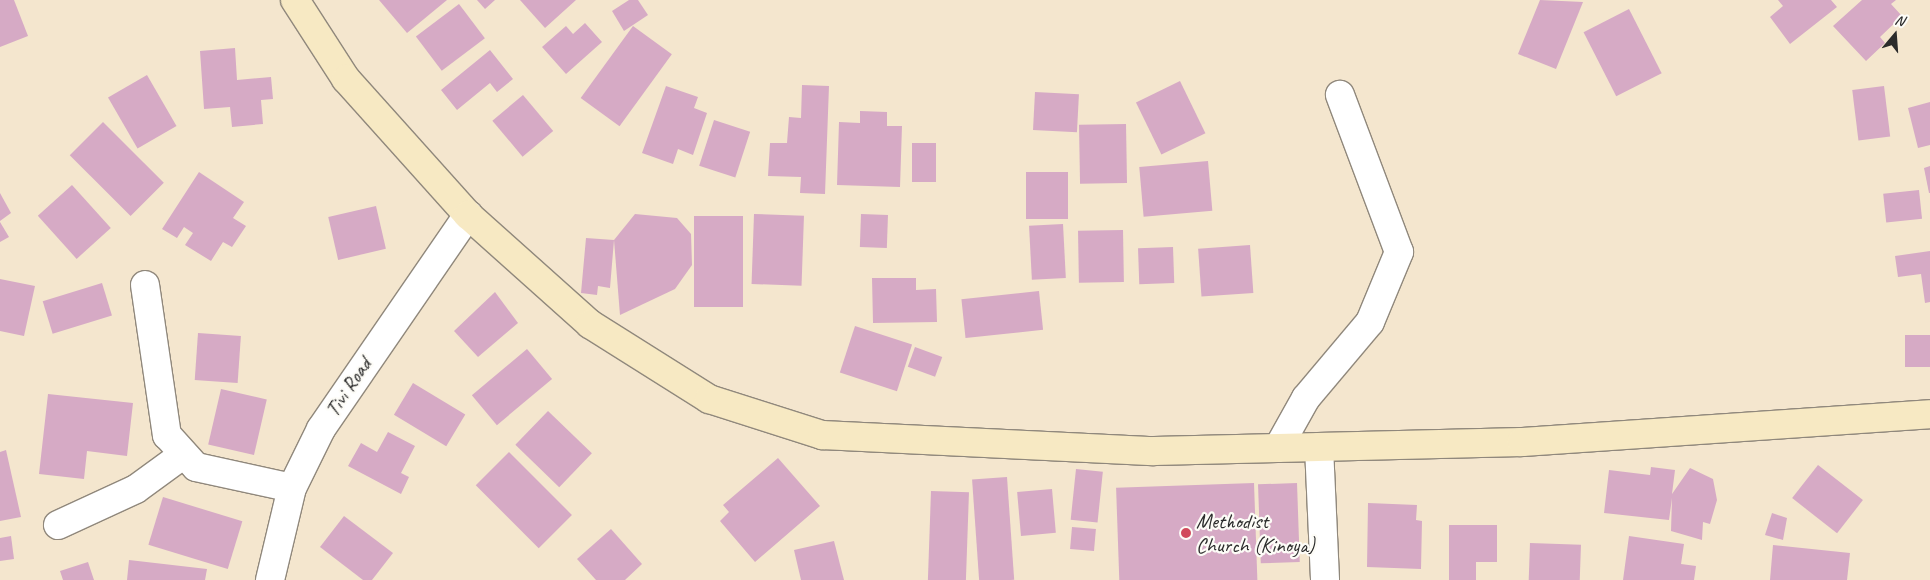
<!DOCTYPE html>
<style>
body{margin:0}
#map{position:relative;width:1930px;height:580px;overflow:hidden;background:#f4e6ce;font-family:Caveat,sans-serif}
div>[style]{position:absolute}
.building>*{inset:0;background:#d6aac5;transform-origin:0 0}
.roads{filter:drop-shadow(1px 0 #90887c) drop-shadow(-1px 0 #90887c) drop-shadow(0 1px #90887c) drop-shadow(0 -1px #90887c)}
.street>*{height:28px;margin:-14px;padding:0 14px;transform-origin:14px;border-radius:14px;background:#fff}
.secondary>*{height:28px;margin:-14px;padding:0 14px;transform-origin:14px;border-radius:14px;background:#f7e9c3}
.dots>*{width:14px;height:14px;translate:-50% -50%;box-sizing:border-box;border:2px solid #fdfcf7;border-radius:50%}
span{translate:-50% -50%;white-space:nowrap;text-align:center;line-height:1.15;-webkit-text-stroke:4.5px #fdfcf7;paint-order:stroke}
.street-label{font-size:21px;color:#2b2b2b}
.poi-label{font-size:21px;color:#2b2b2b}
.left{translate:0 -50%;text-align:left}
.north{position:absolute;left:1870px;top:10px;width:50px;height:50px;-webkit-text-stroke:4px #fdfcf7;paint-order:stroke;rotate:18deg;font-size:14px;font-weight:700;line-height:20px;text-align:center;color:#2b2b2b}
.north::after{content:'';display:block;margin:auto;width:18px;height:22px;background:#2b2b2b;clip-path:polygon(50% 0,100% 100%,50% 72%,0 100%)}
</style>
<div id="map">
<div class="building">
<i style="clip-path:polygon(0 0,14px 0,28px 36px,0 47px)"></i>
<i style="clip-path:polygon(379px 0,447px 0,407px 33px)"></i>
<i style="clip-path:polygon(477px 0,495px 0,485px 9px)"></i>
<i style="clip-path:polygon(520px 0,576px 0,545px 28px)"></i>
<i style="clip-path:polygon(629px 0,638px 0,648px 15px,624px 31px,612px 11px)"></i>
<i style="clip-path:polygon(1540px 0,1583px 2px,1556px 69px,1518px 54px)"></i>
<i style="clip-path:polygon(1778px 0,1831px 0,1837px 7px,1790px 44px,1770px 17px,1783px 6px)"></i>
<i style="clip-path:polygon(1862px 0,1896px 0,1891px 4px,1902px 16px,1880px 37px,1885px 43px,1866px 61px,1833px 26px)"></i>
<i style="left:459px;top:4px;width:43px;height:54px;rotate:53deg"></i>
<i style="left:1629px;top:9px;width:72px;height:51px;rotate:63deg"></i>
<i style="clip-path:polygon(585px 23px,602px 42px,566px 74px,542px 47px,566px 26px,573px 34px)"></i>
<i style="left:633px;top:26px;width:48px;height:89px;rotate:36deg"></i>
<i style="clip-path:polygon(235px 48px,237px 80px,271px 77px,273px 99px,261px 100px,263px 124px,232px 127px,230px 107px,204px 109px,200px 51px)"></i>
<i style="clip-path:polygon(490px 50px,513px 79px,497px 92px,490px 83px,457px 110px,441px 90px)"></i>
<i style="left:147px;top:75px;width:59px;height:45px;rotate:60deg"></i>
<i style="left:1180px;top:81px;width:58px;height:49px;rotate:64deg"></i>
<i style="clip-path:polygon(802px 85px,829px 86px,825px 194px,800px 193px,801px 177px,768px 176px,770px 143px,787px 143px,789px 117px,801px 118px)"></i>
<i style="clip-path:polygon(666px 86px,698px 97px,694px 108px,707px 113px,693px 155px,678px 149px,673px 164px,642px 153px)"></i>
<i style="left:1884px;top:86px;width:51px;height:32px;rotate:83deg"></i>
<i style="left:1035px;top:92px;width:44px;height:38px;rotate:3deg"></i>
<i style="left:523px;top:95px;width:47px;height:40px;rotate:50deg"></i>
<i style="clip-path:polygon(1930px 102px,1930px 145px,1918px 148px,1908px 108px)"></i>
<i style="clip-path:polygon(860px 111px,887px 112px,887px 126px,902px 126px,900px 187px,837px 185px,839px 122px,860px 123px)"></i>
<i style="left:714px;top:120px;width:38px;height:48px;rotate:18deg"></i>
<i style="left:103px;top:122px;width:86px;height:47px;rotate:45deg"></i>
<i style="left:1126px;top:124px;width:59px;height:47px;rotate:89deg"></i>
<i style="left:912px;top:143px;width:24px;height:39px"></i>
<i style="left:1208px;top:161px;width:50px;height:69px;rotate:85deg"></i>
<i style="clip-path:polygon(1930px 166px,1930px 193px,1929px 193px,1924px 168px)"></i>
<i style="clip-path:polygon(199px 172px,244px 202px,233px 218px,246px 226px,232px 247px,223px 242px,211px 261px,185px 245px,193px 233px,184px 227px,177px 238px,162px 229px)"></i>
<i style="left:1026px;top:172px;width:42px;height:47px"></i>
<i style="left:72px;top:185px;width:58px;height:46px;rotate:48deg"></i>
<i style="left:1919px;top:190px;width:29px;height:36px;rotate:84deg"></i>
<i style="clip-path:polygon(0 193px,11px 213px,0 221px)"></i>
<i style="left:376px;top:206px;width:44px;height:49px;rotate:77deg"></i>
<i style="clip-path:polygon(635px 214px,677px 218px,691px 234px,692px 265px,675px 289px,620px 315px,614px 240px)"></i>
<i style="left:754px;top:214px;width:50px;height:70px;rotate:2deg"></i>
<i style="left:861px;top:214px;width:27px;height:33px;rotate:2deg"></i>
<i style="left:694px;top:216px;width:49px;height:91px"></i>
<i style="clip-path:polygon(0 222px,9px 237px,0 242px)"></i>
<i style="left:1063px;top:224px;width:54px;height:34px;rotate:87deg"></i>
<i style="left:1123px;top:230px;width:52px;height:45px;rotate:89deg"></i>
<i style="clip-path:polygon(586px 238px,614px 240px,610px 288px,598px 286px,597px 295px,581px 293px)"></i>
<i style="left:1250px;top:245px;width:48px;height:52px;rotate:86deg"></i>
<i style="left:1173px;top:247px;width:36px;height:35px;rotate:88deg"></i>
<i style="clip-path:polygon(1930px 251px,1930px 302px,1925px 303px,1921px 274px,1898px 277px,1895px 256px)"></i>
<i style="clip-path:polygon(872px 278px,916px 278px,916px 290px,936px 289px,937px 322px,873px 323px)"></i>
<i style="clip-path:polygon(0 279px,35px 286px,24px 336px,0 331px)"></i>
<i style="left:102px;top:283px;width:34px;height:62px;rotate:73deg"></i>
<i style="left:1039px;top:291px;width:39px;height:78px;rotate:84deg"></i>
<i style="clip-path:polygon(495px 292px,518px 323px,478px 357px,454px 331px)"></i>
<i style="left:855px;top:326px;width:60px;height:49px;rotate:18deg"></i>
<i style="left:198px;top:333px;width:43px;height:47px;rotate:4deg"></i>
<i style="left:1905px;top:335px;width:25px;height:32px"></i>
<i style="left:915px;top:347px;width:29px;height:21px;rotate:20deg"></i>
<i style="left:527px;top:349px;width:39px;height:72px;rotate:50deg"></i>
<i style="left:413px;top:383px;width:61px;height:37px;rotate:31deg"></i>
<i style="left:221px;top:389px;width:47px;height:57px;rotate:13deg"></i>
<i style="clip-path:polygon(48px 394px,133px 403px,127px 456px,87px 451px,84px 479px,39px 474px)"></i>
<i style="left:548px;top:411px;width:61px;height:47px;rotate:44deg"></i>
<i style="clip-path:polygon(388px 432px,415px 446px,401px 473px,409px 477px,401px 494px,348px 466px,361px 443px,377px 452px)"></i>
<i style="clip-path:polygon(6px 450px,21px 517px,0 521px,0 452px)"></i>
<i style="left:509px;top:452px;width:89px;height:47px;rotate:45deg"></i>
<i style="clip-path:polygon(778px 458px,820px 506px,755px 562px,720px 521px,729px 512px,723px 505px)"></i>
<i style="left:1818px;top:465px;width:57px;height:42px;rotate:38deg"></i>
<i style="clip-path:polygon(1651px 467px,1675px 470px,1672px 494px,1690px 468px,1713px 479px,1717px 500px,1710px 524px,1703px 522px,1702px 540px,1671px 531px,1672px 498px,1669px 520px,1604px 513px,1609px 470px,1650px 475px)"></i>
<i style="left:1076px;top:469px;width:27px;height:51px;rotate:6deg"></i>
<i style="left:1007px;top:477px;width:103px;height:35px;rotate:86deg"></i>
<i style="left:1254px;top:483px;width:97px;height:138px;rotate:88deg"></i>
<i style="left:1297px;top:483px;width:79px;height:39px;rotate:88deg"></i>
<i style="left:1052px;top:489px;width:44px;height:35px;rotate:85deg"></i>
<i style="left:931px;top:491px;width:38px;height:89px;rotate:2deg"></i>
<i style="left:163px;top:497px;width:83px;height:50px;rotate:17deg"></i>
<i style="clip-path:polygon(1368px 503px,1417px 505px,1416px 520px,1422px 521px,1421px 569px,1367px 567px)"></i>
<i style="clip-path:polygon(1772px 513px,1787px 518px,1783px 540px,1765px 535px)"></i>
<i style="clip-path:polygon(344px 516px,393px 553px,372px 580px,363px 580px,320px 547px)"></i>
<i style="clip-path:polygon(1449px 525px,1497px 525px,1497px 562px,1476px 562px,1476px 580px,1449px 580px)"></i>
<i style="left:1072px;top:527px;width:24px;height:22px;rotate:5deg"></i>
<i style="clip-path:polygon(611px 529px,642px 564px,625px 580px,596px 580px,577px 559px)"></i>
<i style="clip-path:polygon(11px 536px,14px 559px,0 561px,0 538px)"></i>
<i style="clip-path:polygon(1629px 536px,1684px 544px,1681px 564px,1696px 566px,1694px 580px,1623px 580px)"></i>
<i style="clip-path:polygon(834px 541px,844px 580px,801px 580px,794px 550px)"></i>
<i style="left:1530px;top:543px;width:51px;height:37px;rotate:2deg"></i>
<i style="clip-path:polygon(1773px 545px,1850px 553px,1847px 580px,1770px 580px)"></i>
<i style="clip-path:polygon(129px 560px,207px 569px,205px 580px,127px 580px)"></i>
<i style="clip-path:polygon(88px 562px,94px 580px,63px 580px,60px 571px)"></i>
</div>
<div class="roads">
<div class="street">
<i style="left:145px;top:285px;width:152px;rotate:81.7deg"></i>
<i style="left:167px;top:435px;width:43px;rotate:47.8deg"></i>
<i style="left:196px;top:467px;width:98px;rotate:12.3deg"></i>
<i style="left:1319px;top:447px;width:133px;rotate:87.4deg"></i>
<i style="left:1278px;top:448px;width:57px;rotate:-60.8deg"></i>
<i style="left:1306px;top:398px;width:99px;rotate:-49.9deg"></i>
<i style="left:1370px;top:322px;width:76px;rotate:-67.5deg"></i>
<i style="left:1399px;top:252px;width:168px;rotate:-110.6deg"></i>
<i style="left:58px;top:525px;width:86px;rotate:-24.8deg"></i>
<i style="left:136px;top:489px;width:59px;rotate:-36.1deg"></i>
<i style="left:270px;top:580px;width:95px;rotate:-76.6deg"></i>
<i style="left:292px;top:488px;width:66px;rotate:-63.8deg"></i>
<i style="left:321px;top:429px;width:260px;rotate:-55.5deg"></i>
</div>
<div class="secondary">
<i style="left:295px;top:0;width:94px;rotate:57.2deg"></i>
<i style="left:346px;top:79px;width:183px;rotate:48.1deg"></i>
<i style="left:468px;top:215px;width:164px;rotate:41.8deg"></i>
<i style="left:590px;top:324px;width:141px;rotate:32.2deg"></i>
<i style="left:709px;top:399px;width:119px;rotate:17.7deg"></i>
<i style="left:822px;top:435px;width:332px;rotate:2.8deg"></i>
<i style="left:1154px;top:451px;width:368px;rotate:-1.4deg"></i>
<i style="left:1522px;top:442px;width:409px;rotate:-3.9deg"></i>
</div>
</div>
<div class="dots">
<i style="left:1186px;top:533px;background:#d1495b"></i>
</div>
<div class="street-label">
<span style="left:348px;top:387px;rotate:-56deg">Tivi Road</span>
</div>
<div class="poi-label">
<span class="left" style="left:1196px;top:533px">Methodist<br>Church (Kinoya)</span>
</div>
<div class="north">N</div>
</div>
